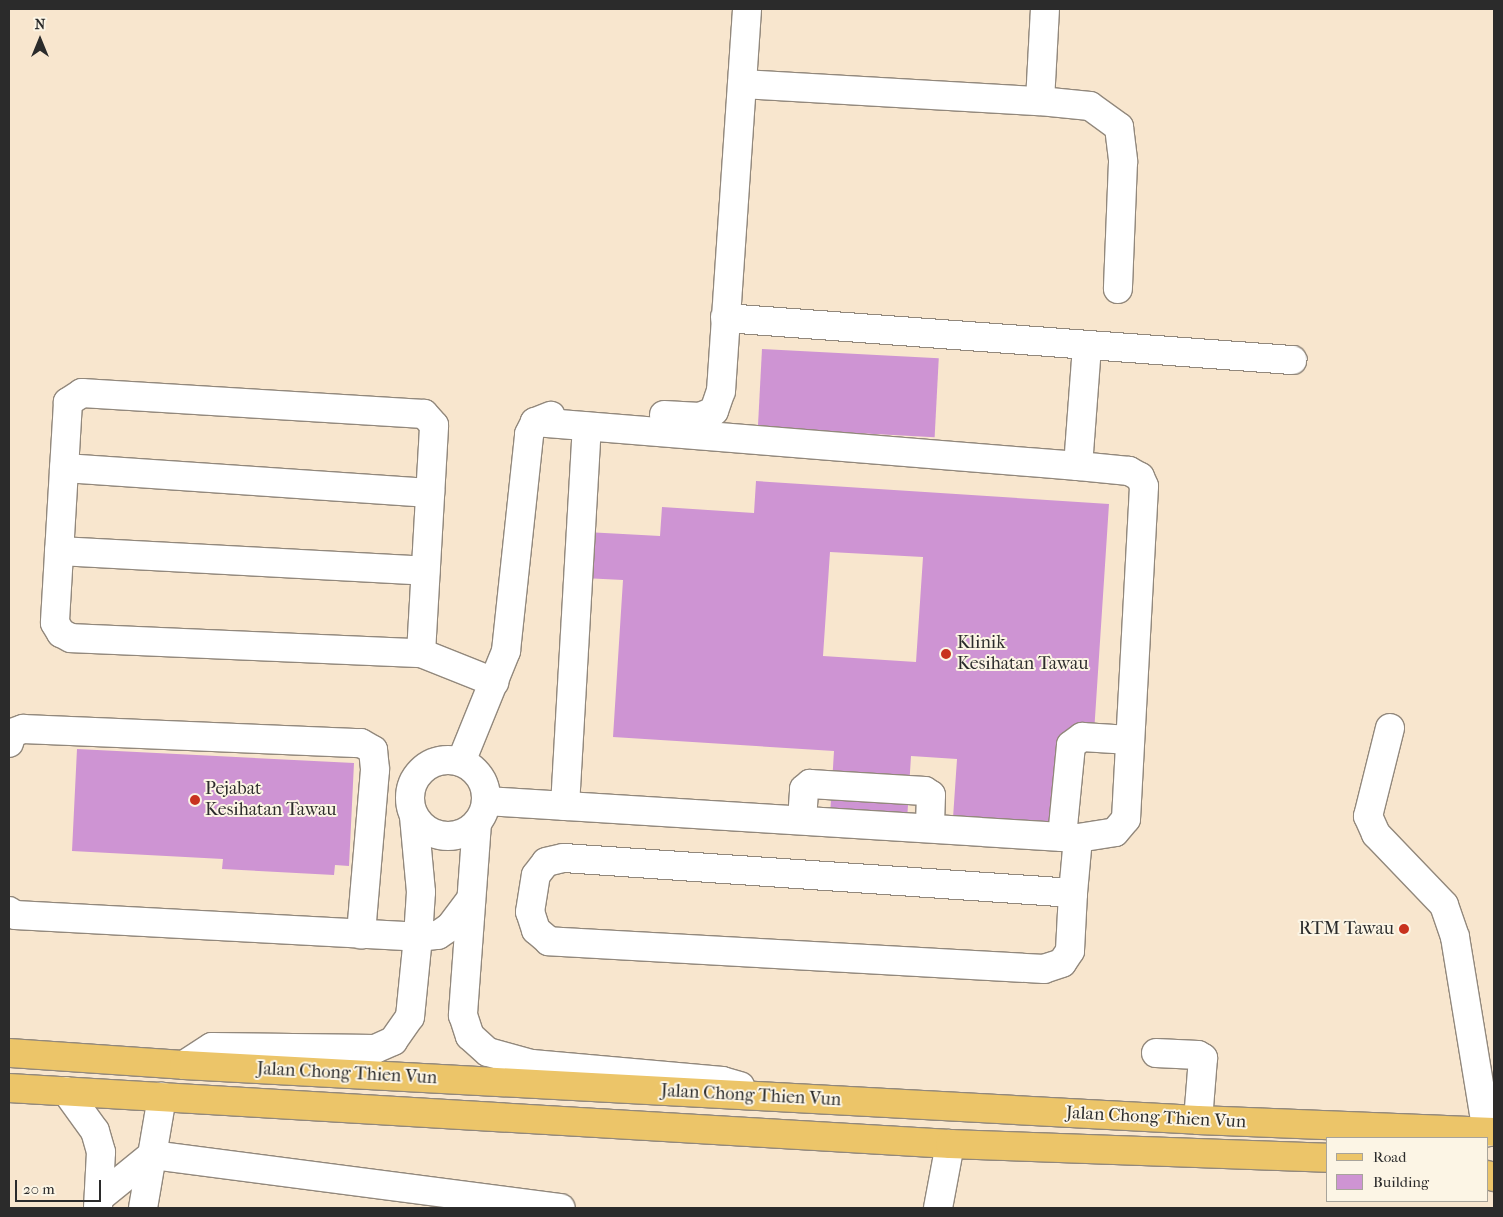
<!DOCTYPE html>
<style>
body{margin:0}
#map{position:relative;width:1503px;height:1217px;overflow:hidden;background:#f8e6ce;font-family:"IM FELL French Canon",serif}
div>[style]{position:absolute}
.building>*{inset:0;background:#ce94d3;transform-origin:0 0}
.roads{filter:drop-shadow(1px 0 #92887c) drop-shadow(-1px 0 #92887c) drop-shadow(0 1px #92887c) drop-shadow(0 -1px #92887c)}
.minor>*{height:28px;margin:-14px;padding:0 14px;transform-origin:14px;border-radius:14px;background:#fff}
.minor>.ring{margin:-14px;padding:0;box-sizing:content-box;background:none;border:28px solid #fff;border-radius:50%}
.major>*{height:28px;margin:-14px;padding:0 14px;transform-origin:14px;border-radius:14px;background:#ecc569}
.dots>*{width:14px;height:14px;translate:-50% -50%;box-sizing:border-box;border:2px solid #fcf5e5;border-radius:50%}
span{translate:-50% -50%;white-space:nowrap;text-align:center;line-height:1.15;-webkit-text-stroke:4px #fcf5e5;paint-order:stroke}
.poi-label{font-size:18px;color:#2b2b2b}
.left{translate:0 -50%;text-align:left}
.right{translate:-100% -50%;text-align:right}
.street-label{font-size:18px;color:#2b2b2b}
.frame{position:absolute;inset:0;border:10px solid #2b2b2b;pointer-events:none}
.legend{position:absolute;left:1326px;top:1137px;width:162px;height:65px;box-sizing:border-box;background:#fcf5e5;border:1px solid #a8a49b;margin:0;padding:6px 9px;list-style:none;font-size:15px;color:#2b2b2b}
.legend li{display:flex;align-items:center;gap:10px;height:25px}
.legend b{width:25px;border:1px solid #a8a49b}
.north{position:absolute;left:15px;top:15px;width:50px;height:50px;-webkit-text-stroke:4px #fcf5e5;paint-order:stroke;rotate:0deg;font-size:14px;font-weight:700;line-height:20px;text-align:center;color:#2b2b2b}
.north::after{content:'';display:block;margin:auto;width:18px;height:22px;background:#2b2b2b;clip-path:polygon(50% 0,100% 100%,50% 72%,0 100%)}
.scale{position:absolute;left:15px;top:1180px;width:86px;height:22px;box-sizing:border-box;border:2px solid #2b2b2b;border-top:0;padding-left:6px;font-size:15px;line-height:18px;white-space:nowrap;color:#2b2b2b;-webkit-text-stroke:4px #fcf5e5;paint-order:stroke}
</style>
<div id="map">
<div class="building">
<i style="left:762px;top:349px;width:177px;height:79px;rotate:3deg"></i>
<i style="clip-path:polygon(evenodd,756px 481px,1109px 504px,1094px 733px,1067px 731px,1064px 779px,1081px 781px,1078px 825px,953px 818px,957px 759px,911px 756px,907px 821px,830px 816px,834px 751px,613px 737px,623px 580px,583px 578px,586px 532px,660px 536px,662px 507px,754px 513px,756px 481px,830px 552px,923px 557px,916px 662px,823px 656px,830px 552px)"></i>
<i style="clip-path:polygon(77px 749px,354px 763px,349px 866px,335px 865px,334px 875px,222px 869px,223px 859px,72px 851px)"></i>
</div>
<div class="roads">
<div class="minor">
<i style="left:742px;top:84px;width:298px;rotate:3.3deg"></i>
<i style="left:1040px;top:101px;width:50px;rotate:5.7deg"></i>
<i style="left:1090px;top:106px;width:36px;rotate:36deg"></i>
<i style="left:1119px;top:127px;width:35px;rotate:83deg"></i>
<i style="left:1123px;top:162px;width:127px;rotate:92.3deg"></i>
<i style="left:1040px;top:101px;width:92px;rotate:-86.9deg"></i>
<i style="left:725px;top:318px;width:569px;rotate:4.24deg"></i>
<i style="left:664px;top:415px;width:36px;rotate:3deg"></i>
<i style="left:700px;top:417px;width:15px;rotate:-23deg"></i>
<i style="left:714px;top:411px;width:21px;rotate:-71deg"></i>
<i style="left:721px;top:391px;width:383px;rotate:-86.1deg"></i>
<i style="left:1078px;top:466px;width:121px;rotate:-85.7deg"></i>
<i style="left:64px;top:468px;width:367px;rotate:3.9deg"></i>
<i style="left:59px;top:551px;width:367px;rotate:3.1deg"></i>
<i style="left:421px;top:653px;width:228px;rotate:-86.7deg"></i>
<i style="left:434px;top:425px;width:15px;rotate:-132deg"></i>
<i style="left:424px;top:414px;width:343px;rotate:-176.5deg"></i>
<i style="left:82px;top:393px;width:17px;rotate:147deg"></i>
<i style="left:68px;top:402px;width:221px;rotate:93.4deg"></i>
<i style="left:55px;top:623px;width:12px;rotate:59deg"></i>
<i style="left:61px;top:633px;width:11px;rotate:27deg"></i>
<i style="left:71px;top:638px;width:350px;rotate:2.5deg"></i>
<i style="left:421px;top:653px;width:79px;rotate:21.7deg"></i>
<i style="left:1390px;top:728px;width:91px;rotate:104deg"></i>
<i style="left:1368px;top:816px;width:20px;rotate:66deg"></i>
<i style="left:1376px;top:834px;width:98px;rotate:46.2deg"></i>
<i style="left:1444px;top:905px;width:34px;rotate:71deg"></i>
<i style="left:1455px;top:937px;width:198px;rotate:80.7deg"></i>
<i style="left:9px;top:743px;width:10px;rotate:-73deg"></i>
<i style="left:12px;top:733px;width:12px;rotate:-20deg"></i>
<i style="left:23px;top:729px;width:338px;rotate:2.4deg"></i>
<i style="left:361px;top:743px;width:14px;rotate:30deg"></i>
<i style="left:373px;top:750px;width:20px;rotate:84deg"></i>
<i style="left:375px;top:770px;width:165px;rotate:94.9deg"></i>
<i class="ring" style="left:410px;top:760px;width:48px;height:48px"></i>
<i style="left:461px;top:762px;width:120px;rotate:-67.9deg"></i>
<i style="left:506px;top:651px;width:218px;rotate:-83.9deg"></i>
<i style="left:529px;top:434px;width:13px;rotate:-63deg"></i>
<i style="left:535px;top:422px;width:17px;rotate:-21deg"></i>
<i style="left:486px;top:801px;width:593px;rotate:3.58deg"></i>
<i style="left:1078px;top:838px;width:37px;rotate:-9deg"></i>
<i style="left:1115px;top:832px;width:17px;rotate:-50deg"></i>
<i style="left:1126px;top:819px;width:333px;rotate:-86.9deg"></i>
<i style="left:1144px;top:486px;width:10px;rotate:-114deg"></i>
<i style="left:1140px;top:477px;width:13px;rotate:-151deg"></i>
<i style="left:1129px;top:471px;width:51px;rotate:-174.4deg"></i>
<i style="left:1078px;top:466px;width:545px;rotate:-175.37deg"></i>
<i style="left:565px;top:806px;width:380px;rotate:-86.7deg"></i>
<i style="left:802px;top:820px;width:31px;rotate:-86deg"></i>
<i style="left:804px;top:789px;width:8px;rotate:-40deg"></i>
<i style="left:810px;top:784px;width:115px;rotate:3.5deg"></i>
<i style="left:925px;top:791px;width:7px;rotate:34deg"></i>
<i style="left:931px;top:795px;width:33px;rotate:92deg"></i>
<i style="left:477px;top:823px;width:193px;rotate:94.2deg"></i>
<i style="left:463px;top:1015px;width:22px;rotate:72deg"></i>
<i style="left:470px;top:1036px;width:24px;rotate:42deg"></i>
<i style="left:488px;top:1052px;width:46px;rotate:15.3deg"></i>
<i style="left:532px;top:1064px;width:191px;rotate:5.1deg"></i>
<i style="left:722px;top:1081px;width:19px;rotate:16deg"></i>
<i style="left:1062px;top:837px;width:92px;rotate:-84.4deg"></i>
<i style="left:1071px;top:745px;width:14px;rotate:-36deg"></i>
<i style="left:1082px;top:737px;width:48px;rotate:3.6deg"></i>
<i style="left:564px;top:858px;width:510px;rotate:3.93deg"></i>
<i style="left:1073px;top:893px;width:58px;rotate:93deg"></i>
<i style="left:1070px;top:951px;width:14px;rotate:124deg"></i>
<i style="left:1062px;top:963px;width:19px;rotate:162deg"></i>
<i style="left:1044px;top:969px;width:496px;rotate:-176.8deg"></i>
<i style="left:549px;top:941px;width:17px;rotate:-140deg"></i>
<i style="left:536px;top:930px;width:19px;rotate:-108deg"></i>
<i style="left:530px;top:912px;width:37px;rotate:-81deg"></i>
<i style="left:536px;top:875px;width:16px;rotate:-52deg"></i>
<i style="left:546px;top:862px;width:18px;rotate:-13deg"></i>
<i style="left:1073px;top:893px;width:55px;rotate:-84.8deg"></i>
<i style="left:9px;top:911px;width:7px;rotate:34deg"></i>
<i style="left:15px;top:915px;width:404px;rotate:3.1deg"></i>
<i style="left:418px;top:937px;width:20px;rotate:-6deg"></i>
<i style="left:438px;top:935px;width:14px;rotate:-34deg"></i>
<i style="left:450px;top:927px;width:35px;rotate:-53deg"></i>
<i style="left:1156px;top:1053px;width:42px;rotate:2.7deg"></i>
<i style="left:1198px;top:1055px;width:6px;rotate:31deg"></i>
<i style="left:1203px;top:1058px;width:62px;rotate:94.6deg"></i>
<i style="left:184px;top:1065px;width:33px;rotate:-33deg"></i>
<i style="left:212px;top:1047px;width:163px;rotate:0.7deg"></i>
<i style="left:375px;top:1049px;width:20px;rotate:-24deg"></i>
<i style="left:393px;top:1041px;width:29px;rotate:-55deg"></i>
<i style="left:410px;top:1017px;width:80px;rotate:-84.3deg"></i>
<i style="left:418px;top:937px;width:45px;rotate:-86.2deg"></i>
<i style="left:421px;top:892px;width:75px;rotate:-95.3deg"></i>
<i style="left:66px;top:1091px;width:49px;rotate:54.1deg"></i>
<i style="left:95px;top:1131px;width:22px;rotate:74deg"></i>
<i style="left:101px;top:1152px;width:55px;rotate:93.1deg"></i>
<i style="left:99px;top:1198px;width:68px;rotate:-39.1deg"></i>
<i style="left:152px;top:1155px;width:412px;rotate:7.4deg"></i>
<i style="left:143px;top:1208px;width:113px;rotate:-80.3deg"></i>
<i style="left:938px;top:1208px;width:65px;rotate:-79.4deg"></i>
</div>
<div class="major">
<i style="left:9px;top:1053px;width:175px;rotate:3.9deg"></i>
<i style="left:184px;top:1065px;width:1015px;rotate:3.1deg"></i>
<i style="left:1198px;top:1120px;width:296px;rotate:2.3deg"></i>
<i style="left:9px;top:1088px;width:943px;rotate:3.41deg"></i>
<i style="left:950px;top:1144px;width:377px;rotate:2.1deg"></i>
<i style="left:1487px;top:1175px;width:7px;rotate:16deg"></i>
</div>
</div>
<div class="dots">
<i style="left:946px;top:654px;background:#c8321e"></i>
<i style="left:195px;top:800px;background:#c8321e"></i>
<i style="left:1404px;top:929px;background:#c8321e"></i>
</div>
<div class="poi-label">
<span class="left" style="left:957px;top:654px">Klinik<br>Kesihatan Tawau</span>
<span class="left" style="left:205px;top:800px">Pejabat<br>Kesihatan Tawau</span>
<span class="right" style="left:1394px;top:929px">RTM Tawau</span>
</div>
<div class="street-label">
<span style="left:347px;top:1074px;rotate:3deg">Jalan Chong Thien Vun</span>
<span style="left:751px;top:1096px;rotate:3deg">Jalan Chong Thien Vun</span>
<span style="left:1156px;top:1118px;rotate:3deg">Jalan Chong Thien Vun</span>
</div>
<div class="frame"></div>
<ul class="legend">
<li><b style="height:6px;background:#ecc569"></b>Road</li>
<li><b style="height:14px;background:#ce94d3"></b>Building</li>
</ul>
<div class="north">N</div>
<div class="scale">20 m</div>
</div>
